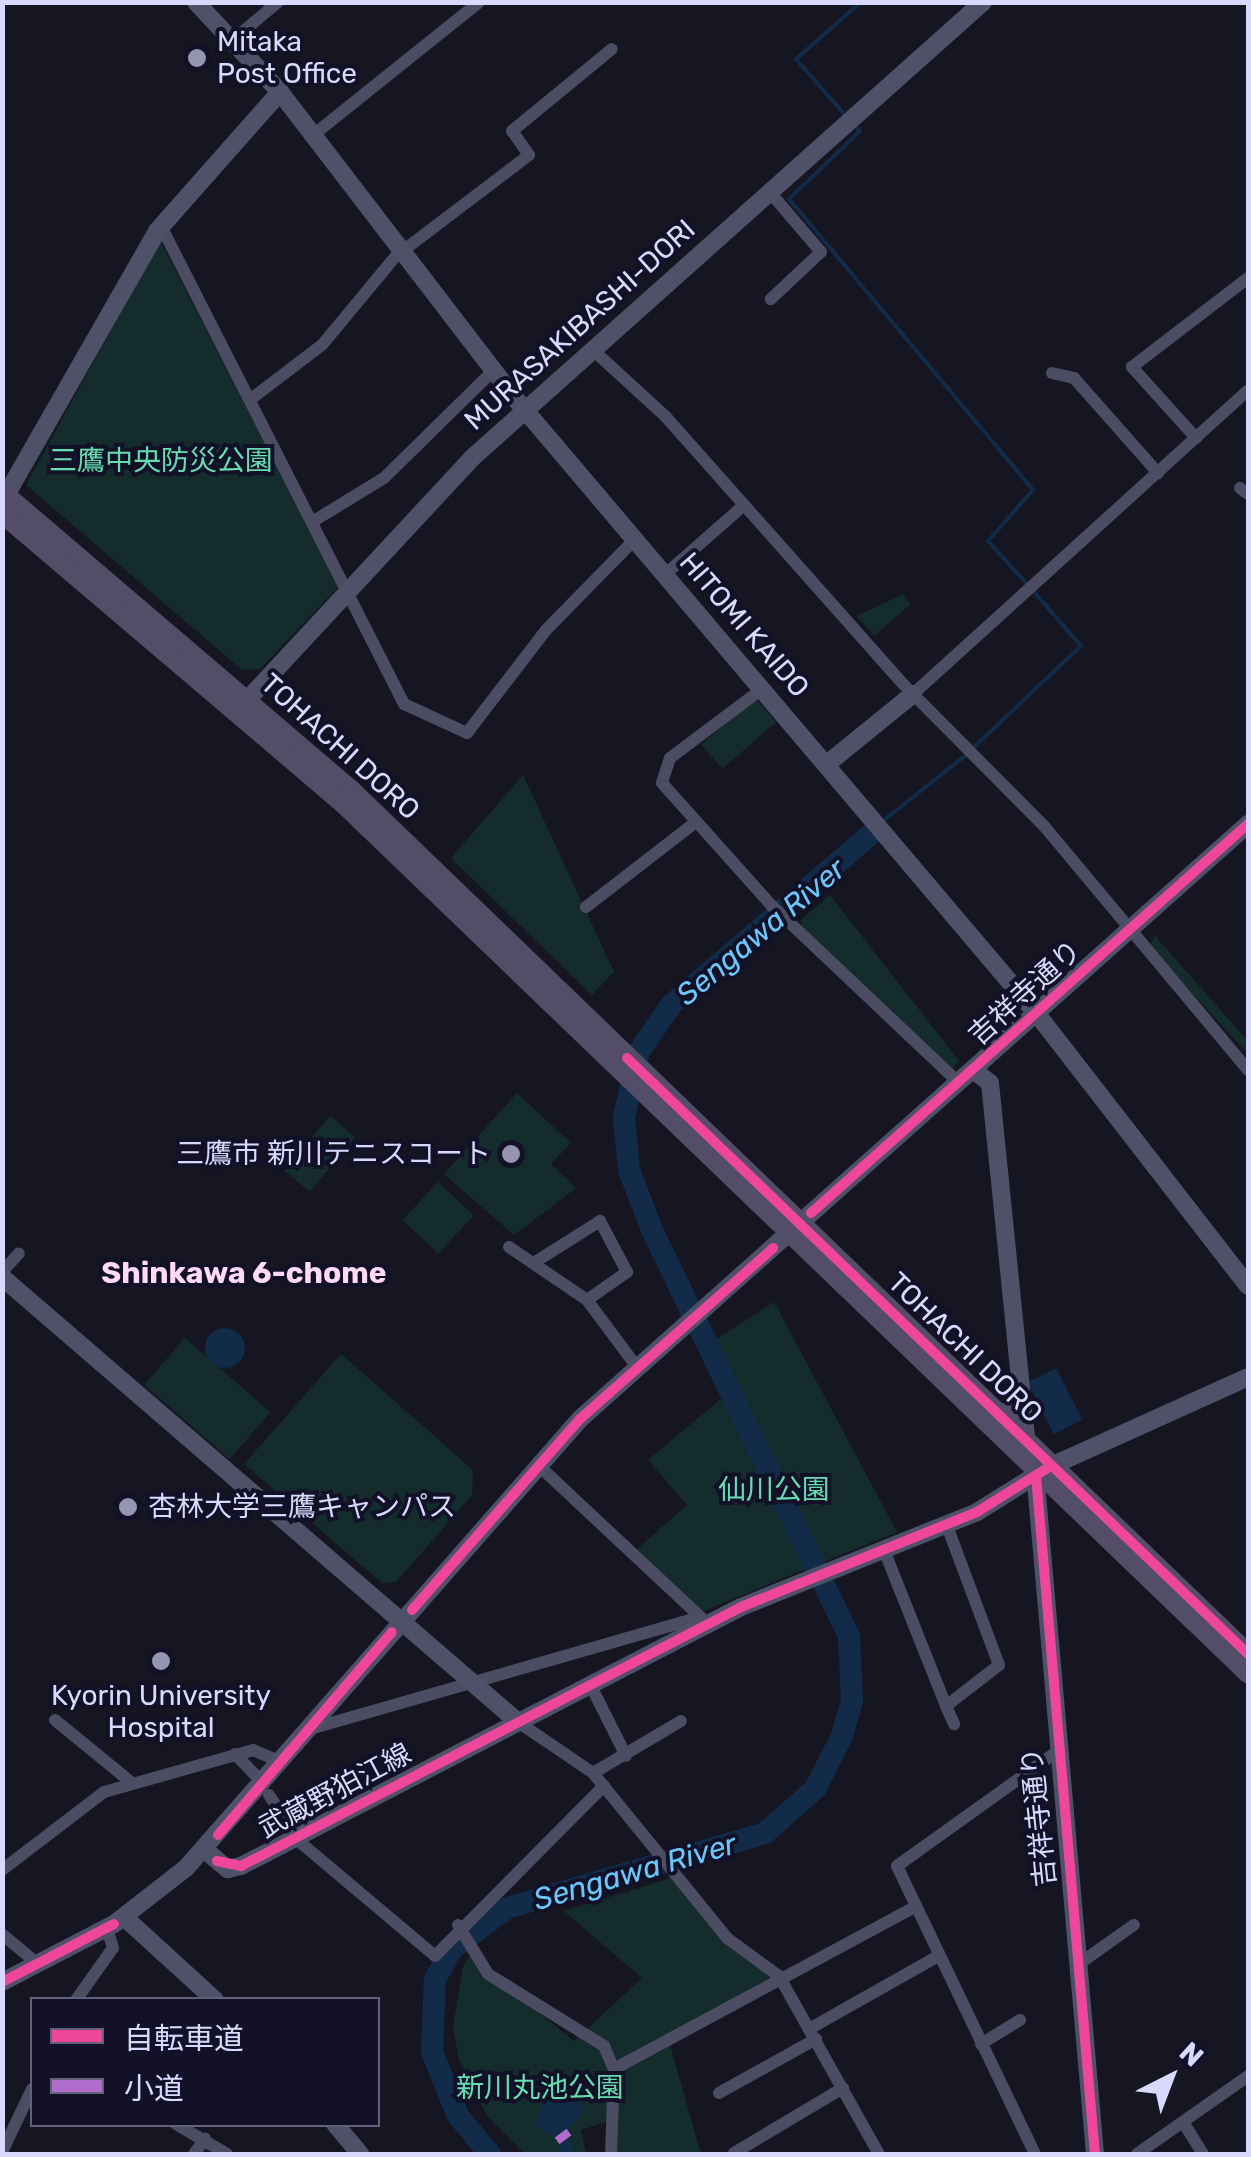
<!DOCTYPE html>
<meta charset="utf-8">
<style>
body{margin:0}
#map{position:relative;width:1251px;height:2157px;overflow:hidden;background:#161622;font-family:Rubik,"Noto Sans JP",sans-serif}
div>[style]{position:absolute}
.green>*{inset:0;background:#142d2c;transform-origin:0 0}
.water>*{inset:0;background:#112b48;transform-origin:0 0}
.round{border-radius:50%}
.stream>*{height:4px;margin:-2px;padding:0 2px;transform-origin:2px;border-radius:2px;background:#112b48}
.river>*{height:22px;margin:-11px;padding:0 11px;transform-origin:11px;border-radius:11px;background:#112b48}
.street>*{height:12px;margin:-6px;padding:0 6px;transform-origin:6px;border-radius:6px;background:#4c4c62}
.secondary>*{height:18px;margin:-9px;padding:0 9px;transform-origin:9px;border-radius:9px;background:#4e5168}
.primary>*{height:20px;margin:-10px;padding:0 10px;transform-origin:10px;border-radius:10px;background:#534d68}
.quiet>*{height:8px;margin-top:-4px;transform-origin:0;background:repeating-linear-gradient(90deg,#b06ccc 0 15px,transparent 0 23px)}
.cycleway>*{height:10px;margin:-5px;padding:0 5px;transform-origin:5px;border-radius:5px;background:#ed469a}
.dots>*{width:28px;height:28px;translate:-50% -50%;box-sizing:border-box;border:5px solid #121127;border-radius:50%}
span{translate:-50% -50%;white-space:nowrap;text-align:center;line-height:1.15;-webkit-text-stroke:8px #121127;paint-order:stroke}
.poi-label{font-size:28px;color:#d9d9fe}
.left{translate:0 -50%;text-align:left}
.right{translate:-100% -50%;text-align:right}
.street-label{font-size:28px;color:#d9d9fe}
.park-label{font-size:28px;color:#66dcb1}
.water-label{font-size:30px;color:#6bc7f9;font-style:italic}
.neighbourhood-label{font-size:30px;color:#fedaf5;font-weight:700}
.frame{position:absolute;inset:0;border:5px solid #d9d9fe;pointer-events:none}
.legend{position:absolute;left:30px;top:1997px;width:350px;height:130px;box-sizing:border-box;background:#121127;border:2px solid #62617d;margin:0;padding:12px 18px;list-style:none;font-size:30px;color:#d9d9fe}
.legend li{display:flex;align-items:center;gap:20px;height:50px}
.legend b{width:50px;border:2px solid #62617d}
.north{position:absolute;left:1121px;top:2027px;width:100px;height:100px;-webkit-text-stroke:8px #121127;paint-order:stroke;rotate:42deg;font-size:28px;font-weight:700;line-height:40px;text-align:center;color:#d9d9fe}
.north::after{content:'';display:block;margin:auto;width:35px;height:45px;background:#d9d9fe;clip-path:polygon(50% 0,100% 100%,50% 72%,0 100%)}
</style>
<div id="map">
<div class="green">
<i style="clip-path:polygon(160px 241px,340px 585px,260px 669px,242px 670px,26px 485px)"></i>
<i style="clip-path:polygon(903px 594px,911px 604px,874px 636px,857px 616px)"></i>
<i style="left:755px;top:698px;width:32px;height:71px;rotate:49deg"></i>
<i style="clip-path:polygon(523px 775px,614px 972px,592px 995px,451px 858px)"></i>
<i style="clip-path:polygon(830px 895px,959px 1061px,951px 1070px,803px 930px,801px 920px)"></i>
<i style="clip-path:polygon(1155px 936px,1248px 1041px,1248px 1054px,1149px 946px)"></i>
<i style="clip-path:polygon(517px 1093px,571px 1143px,551px 1164px,576px 1188px,514px 1235px,444px 1174px)"></i>
<i style="left:330px;top:1116px;width:33px;height:71px;rotate:40deg"></i>
<i style="left:438px;top:1182px;width:49px;height:52px;rotate:43deg"></i>
<i style="clip-path:polygon(774px 1302px,897px 1532px,701px 1612px,635px 1551px,687px 1505px,648px 1460px,722px 1398px,701px 1349px)"></i>
<i style="left:185px;top:1338px;width:113px;height:62px;rotate:41deg"></i>
<i style="clip-path:polygon(341px 1354px,473px 1470px,472px 1495px,396px 1582px,382px 1583px,244px 1464px)"></i>
<i style="clip-path:polygon(674px 1877px,727px 1938px,779px 1976px,668px 2038px,701px 2154px,611px 2154px,609px 2121px,581px 2130px,586px 2154px,525px 2154px,487px 2116px,459px 2060px,453px 2026px,463px 1967px,469px 1956px,574px 2041px,642px 1978px,564px 1911px)"></i>
</div>
<div class="water">
<i class="round" style="left:205px;top:1328px;width:40px;height:40px"></i>
<i style="left:1056px;top:1368px;width:58px;height:32px;rotate:63deg"></i>
<i style="clip-path:polygon(565px 2078px,584px 2111px,566px 2132px,575px 2154px,558px 2154px,559px 2138px,535px 2126px,548px 2085px)"></i>
</div>
<div class="stream">
<i style="left:845px;top:115px;width:74px;rotate:-131.2deg"></i>
<i style="left:796px;top:59px;width:86px;rotate:-41.2deg"></i>
<i style="left:855px;top:126px;width:7px;rotate:45deg"></i>
<i style="left:860px;top:131px;width:98px;rotate:136.2deg"></i>
<i style="left:789px;top:199px;width:380px;rotate:50deg"></i>
<i style="left:1033px;top:490px;width:68px;rotate:131.4deg"></i>
<i style="left:988px;top:541px;width:59px;rotate:47.7deg"></i>
<i style="left:973px;top:748px;width:149px;rotate:-43.4deg"></i>
<i style="left:1081px;top:646px;width:72px;rotate:-131deg"></i>
<i style="left:883px;top:821px;width:106px;rotate:-38.5deg"></i>
</div>
<div class="river">
<i style="left:490px;top:2154px;width:50px;rotate:-130.1deg"></i>
<i style="left:458px;top:2116px;width:69px;rotate:-112.1deg"></i>
<i style="left:432px;top:2052px;width:73px;rotate:-87.6deg"></i>
<i style="left:435px;top:1979px;width:34px;rotate:-60deg"></i>
<i style="left:452px;top:1949px;width:69px;rotate:-36.7deg"></i>
<i style="left:507px;top:1908px;width:269px;rotate:-16.2deg"></i>
<i style="left:765px;top:1833px;width:67px;rotate:-41.3deg"></i>
<i style="left:815px;top:1789px;width:59px;rotate:-63deg"></i>
<i style="left:842px;top:1736px;width:36px;rotate:-74deg"></i>
<i style="left:852px;top:1701px;width:65px;rotate:-92.6deg"></i>
<i style="left:849px;top:1636px;width:451px;rotate:-115.9deg"></i>
<i style="left:652px;top:1230px;width:64px;rotate:-111deg"></i>
<i style="left:629px;top:1170px;width:52px;rotate:-95.5deg"></i>
<i style="left:624px;top:1118px;width:66px;rotate:-77.8deg"></i>
<i style="left:638px;top:1053px;width:58px;rotate:-55.5deg"></i>
<i style="left:671px;top:1005px;width:270px;rotate:-40.5deg"></i>
</div>
<div class="street">
<i style="left:233px;top:40px;width:59px;rotate:-40.2deg"></i>
<i style="left:312px;top:136px;width:214px;rotate:-38.7deg"></i>
<i style="left:769px;top:191px;width:80px;rotate:49.6deg"></i>
<i style="left:821px;top:252px;width:69px;rotate:136.8deg"></i>
<i style="left:161px;top:226px;width:536px;rotate:63.05deg"></i>
<i style="left:404px;top:704px;width:69px;rotate:24.7deg"></i>
<i style="left:467px;top:733px;width:130px;rotate:-52.5deg"></i>
<i style="left:546px;top:630px;width:126px;rotate:-45.6deg"></i>
<i style="left:593px;top:350px;width:99px;rotate:42.5deg"></i>
<i style="left:666px;top:417px;width:357px;rotate:48.4deg"></i>
<i style="left:903px;top:684px;width:200px;rotate:45.2deg"></i>
<i style="left:1044px;top:826px;width:318px;rotate:50.1deg"></i>
<i style="left:1052px;top:373px;width:23px;rotate:13deg"></i>
<i style="left:1074px;top:378px;width:127px;rotate:48.5deg"></i>
<i style="left:251px;top:399px;width:89px;rotate:-37.3deg"></i>
<i style="left:322px;top:345px;width:116px;rotate:-50.3deg"></i>
<i style="left:396px;top:256px;width:167px;rotate:-37.2deg"></i>
<i style="left:529px;top:155px;width:29px;rotate:-125deg"></i>
<i style="left:512px;top:131px;width:129px;rotate:-39.4deg"></i>
<i style="left:1196px;top:438px;width:96px;rotate:-132deg"></i>
<i style="left:1132px;top:367px;width:146px;rotate:-37.5deg"></i>
<i style="left:1240px;top:488px;width:10px;rotate:37deg"></i>
<i style="left:312px;top:522px;width:84px;rotate:-31.4deg"></i>
<i style="left:384px;top:478px;width:153px;rotate:-44.5deg"></i>
<i style="left:669px;top:571px;width:100px;rotate:-41.3deg"></i>
<i style="left:762px;top:689px;width:115px;rotate:143.1deg"></i>
<i style="left:670px;top:758px;width:26px;rotate:108deg"></i>
<i style="left:662px;top:783px;width:165px;rotate:48.2deg"></i>
<i style="left:772px;top:906px;width:257px;rotate:43.4deg"></i>
<i style="left:913px;top:694px;width:452px;rotate:-42.2deg"></i>
<i style="left:586px;top:907px;width:134px;rotate:-37.7deg"></i>
<i style="left:509px;top:1247px;width:94px;rotate:34.2deg"></i>
<i style="left:587px;top:1300px;width:84px;rotate:53.3deg"></i>
<i style="left:535px;top:1262px;width:77px;rotate:-32.2deg"></i>
<i style="left:600px;top:1221px;width:58px;rotate:62.1deg"></i>
<i style="left:627px;top:1272px;width:49px;rotate:145deg"></i>
<i style="left:2px;top:1272px;width:25px;rotate:-48deg"></i>
<i style="left:538px;top:1465px;width:230px;rotate:43.1deg"></i>
<i style="left:884px;top:1550px;width:168px;rotate:68.3deg"></i>
<i style="left:946px;top:1706px;width:67px;rotate:-37.7deg"></i>
<i style="left:999px;top:1665px;width:148px;rotate:-110.5deg"></i>
<i style="left:591px;top:1686px;width:78px;rotate:63.4deg"></i>
<i style="left:946px;top:1706px;width:20px;rotate:66deg"></i>
<i style="left:55px;top:1720px;width:99px;rotate:39.3deg"></i>
<i style="left:518px;top:1722px;width:91px;rotate:34.2deg"></i>
<i style="left:593px;top:1773px;width:213px;rotate:50.9deg"></i>
<i style="left:727px;top:1938px;width:64px;rotate:36.2deg"></i>
<i style="left:779px;top:1976px;width:204px;rotate:60.7deg"></i>
<i style="left:310px;top:1729px;width:395px;rotate:-16deg"></i>
<i style="left:690px;top:1620px;width:18px;rotate:13deg"></i>
<i style="left:235px;top:1754px;width:40px;rotate:46deg"></i>
<i style="left:593px;top:1773px;width:102px;rotate:-30.6deg"></i>
<i style="left:269px;top:1795px;width:58px;rotate:56.3deg"></i>
<i style="left:301px;top:1843px;width:175px;rotate:40.1deg"></i>
<i style="left:435px;top:1956px;width:240px;rotate:-45.2deg"></i>
<i style="left:2px;top:1870px;width:128px;rotate:-37.4deg"></i>
<i style="left:104px;top:1792px;width:155px;rotate:-15.7deg"></i>
<i style="left:253px;top:1750px;width:30px;rotate:23deg"></i>
<i style="left:458px;top:1925px;width:57px;rotate:58.5deg"></i>
<i style="left:488px;top:1974px;width:137px;rotate:31.8deg"></i>
<i style="left:604px;top:2046px;width:25px;rotate:67deg"></i>
<i style="left:614px;top:2069px;width:85px;rotate:92deg"></i>
<i style="left:2px;top:1934px;width:47px;rotate:39.8deg"></i>
<i style="left:1076px;top:1966px;width:71px;rotate:-35.3deg"></i>
<i style="left:76px;top:2000px;width:64px;rotate:-54.6deg"></i>
<i style="left:113px;top:1948px;width:21px;rotate:-107deg"></i>
<i style="left:809px;top:2029px;width:147px;rotate:-29.4deg"></i>
<i style="left:981px;top:2044px;width:46px;rotate:-31.6deg"></i>
<i style="left:614px;top:2069px;width:340px;rotate:-28.3deg"></i>
<i style="left:719px;top:2093px;width:111px;rotate:-29.1deg"></i>
<i style="left:1183px;top:2122px;width:38px;rotate:58deg"></i>
<i style="left:176px;top:2124px;width:59px;rotate:30.5deg"></i>
<i style="left:2px;top:2152px;width:70px;rotate:-64.5deg"></i>
<i style="left:734px;top:2153px;width:127px;rotate:-30.8deg"></i>
<i style="left:194px;top:2154px;width:19px;rotate:-54deg"></i>
<i style="left:1035px;top:2154px;width:319px;rotate:-115.6deg"></i>
<i style="left:897px;top:1866px;width:194px;rotate:-35.6deg"></i>
<i style="left:1137px;top:2154px;width:136px;rotate:-35.1deg"></i>
</div>
<div class="secondary">
<i style="left:196px;top:2px;width:123px;rotate:47deg"></i>
<i style="left:280px;top:92px;width:383px;rotate:52.5deg"></i>
<i style="left:513px;top:396px;width:810px;rotate:49.71deg"></i>
<i style="left:1037px;top:1014px;width:344px;rotate:52.2deg"></i>
<i style="left:2px;top:502px;width:312px;rotate:-60.2deg"></i>
<i style="left:157px;top:231px;width:186px;rotate:-48.5deg"></i>
<i style="left:237px;top:711px;width:345px;rotate:-47.1deg"></i>
<i style="left:472px;top:458px;width:685px;rotate:-41.74deg"></i>
<i style="left:827px;top:764px;width:111px;rotate:-39.1deg"></i>
<i style="left:973px;top:1070px;width:21px;rotate:37deg"></i>
<i style="left:990px;top:1083px;width:366px;rotate:84.2deg"></i>
<i style="left:2px;top:1277px;width:681px;rotate:40.77deg"></i>
<i style="left:1035px;top:1472px;width:685px;rotate:84.97deg"></i>
<i style="left:205px;top:1850px;width:30px;rotate:40deg"></i>
<i style="left:228px;top:1869px;width:13px;rotate:-13deg"></i>
<i style="left:241px;top:1866px;width:563px;rotate:-27.38deg"></i>
<i style="left:741px;top:1607px;width:254px;rotate:-21.9deg"></i>
<i style="left:977px;top:1512px;width:85px;rotate:-32deg"></i>
<i style="left:1049px;top:1467px;width:218px;rotate:-24.3deg"></i>
<i style="left:124px;top:1917px;width:123px;rotate:42.4deg"></i>
<i style="left:2px;top:1982px;width:126px;rotate:-27.4deg"></i>
<i style="left:114px;top:1924px;width:91px;rotate:-37.9deg"></i>
<i style="left:186px;top:1868px;width:597px;rotate:-48.73deg"></i>
<i style="left:580px;top:1419px;width:895px;rotate:-41.69deg"></i>
<i style="left:335px;top:2124px;width:39px;rotate:50deg"></i>
</div>
<div class="primary">
<i style="left:2px;top:492px;width:458px;rotate:40.5deg"></i>
<i style="left:350px;top:789px;width:1247px;rotate:43.93deg"></i>
<i style="left:2px;top:513px;width:453px;rotate:40.4deg"></i>
<i style="left:347px;top:807px;width:1250px;rotate:43.87deg"></i>
<i style="left:991px;top:1411px;width:15px;rotate:11deg"></i>
<i style="left:1006px;top:1414px;width:20px;rotate:-41deg"></i>
</div>
<div class="quiet">
<i style="left:557px;top:2141px;width:15px;rotate:-37deg"></i>
</div>
<div class="cycleway">
<i style="left:627px;top:1058px;width:861px;rotate:43.82deg"></i>
<i style="left:811px;top:1213px;width:585px;rotate:-41.67deg"></i>
<i style="left:1036px;top:1476px;width:681px;rotate:85.03deg"></i>
<i style="left:412px;top:1610px;width:254px;rotate:-48.7deg"></i>
<i style="left:580px;top:1419px;width:258px;rotate:-41.5deg"></i>
<i style="left:218px;top:1835px;width:267px;rotate:-49.4deg"></i>
<i style="left:217px;top:1861px;width:25px;rotate:12deg"></i>
<i style="left:241px;top:1866px;width:563px;rotate:-27.38deg"></i>
<i style="left:741px;top:1607px;width:254px;rotate:-21.9deg"></i>
<i style="left:977px;top:1512px;width:85px;rotate:-32deg"></i>
<i style="left:2px;top:1982px;width:126px;rotate:-27.4deg"></i>
</div>
<div class="dots">
<i style="left:197px;top:58px;background:#9595b1"></i>
<i style="left:511px;top:1154px;background:#9595b1"></i>
<i style="left:128px;top:1507px;background:#9595b1"></i>
<i style="left:161px;top:1661px;background:#9595b1"></i>
</div>
<div class="poi-label">
<span class="left" style="left:217px;top:58px">Mitaka<br>Post Office</span>
<span class="right" style="left:491px;top:1154px">三鷹市 新川テニスコート</span>
<span class="left" style="left:148px;top:1507px">杏林大学三鷹キャンパス</span>
<span style="left:161px;top:1712px">Kyorin University<br>Hospital</span>
</div>
<div class="street-label">
<span style="left:580px;top:325px;rotate:-42deg">MURASAKIBASHI-DORI</span>
<span style="left:744px;top:625px;rotate:49deg">HITOMI KAIDO</span>
<span style="left:340px;top:747px;rotate:42deg">TOHACHI DORO</span>
<span style="left:1025px;top:993px;rotate:-42deg">吉祥寺通り</span>
<span style="left:965px;top:1348px;rotate:44deg">TOHACHI DORO</span>
<span style="left:335px;top:1791px;rotate:-28deg">武蔵野狛江線</span>
<span style="left:1039px;top:1817px;rotate:-96deg">吉祥寺通り</span>
</div>
<div class="park-label">
<span style="left:161px;top:461px">三鷹中央防災公園</span>
<span style="left:774px;top:1490px">仙川公園</span>
<span style="left:540px;top:2088px">新川丸池公園</span>
</div>
<div class="water-label">
<span style="left:761px;top:932px;rotate:-40deg">Sengawa River</span>
<span style="left:635px;top:1872px;rotate:-16deg">Sengawa River</span>
</div>
<div class="neighbourhood-label">
<span style="left:244px;top:1273px">Shinkawa 6-chome</span>
</div>
<div class="frame"></div>
<ul class="legend">
<li><b style="height:12px;background:#ed469a"></b>自転車道</li>
<li><b style="height:12px;background:#b06ccc"></b>小道</li>
</ul>
<div class="north">N</div>
</div>
